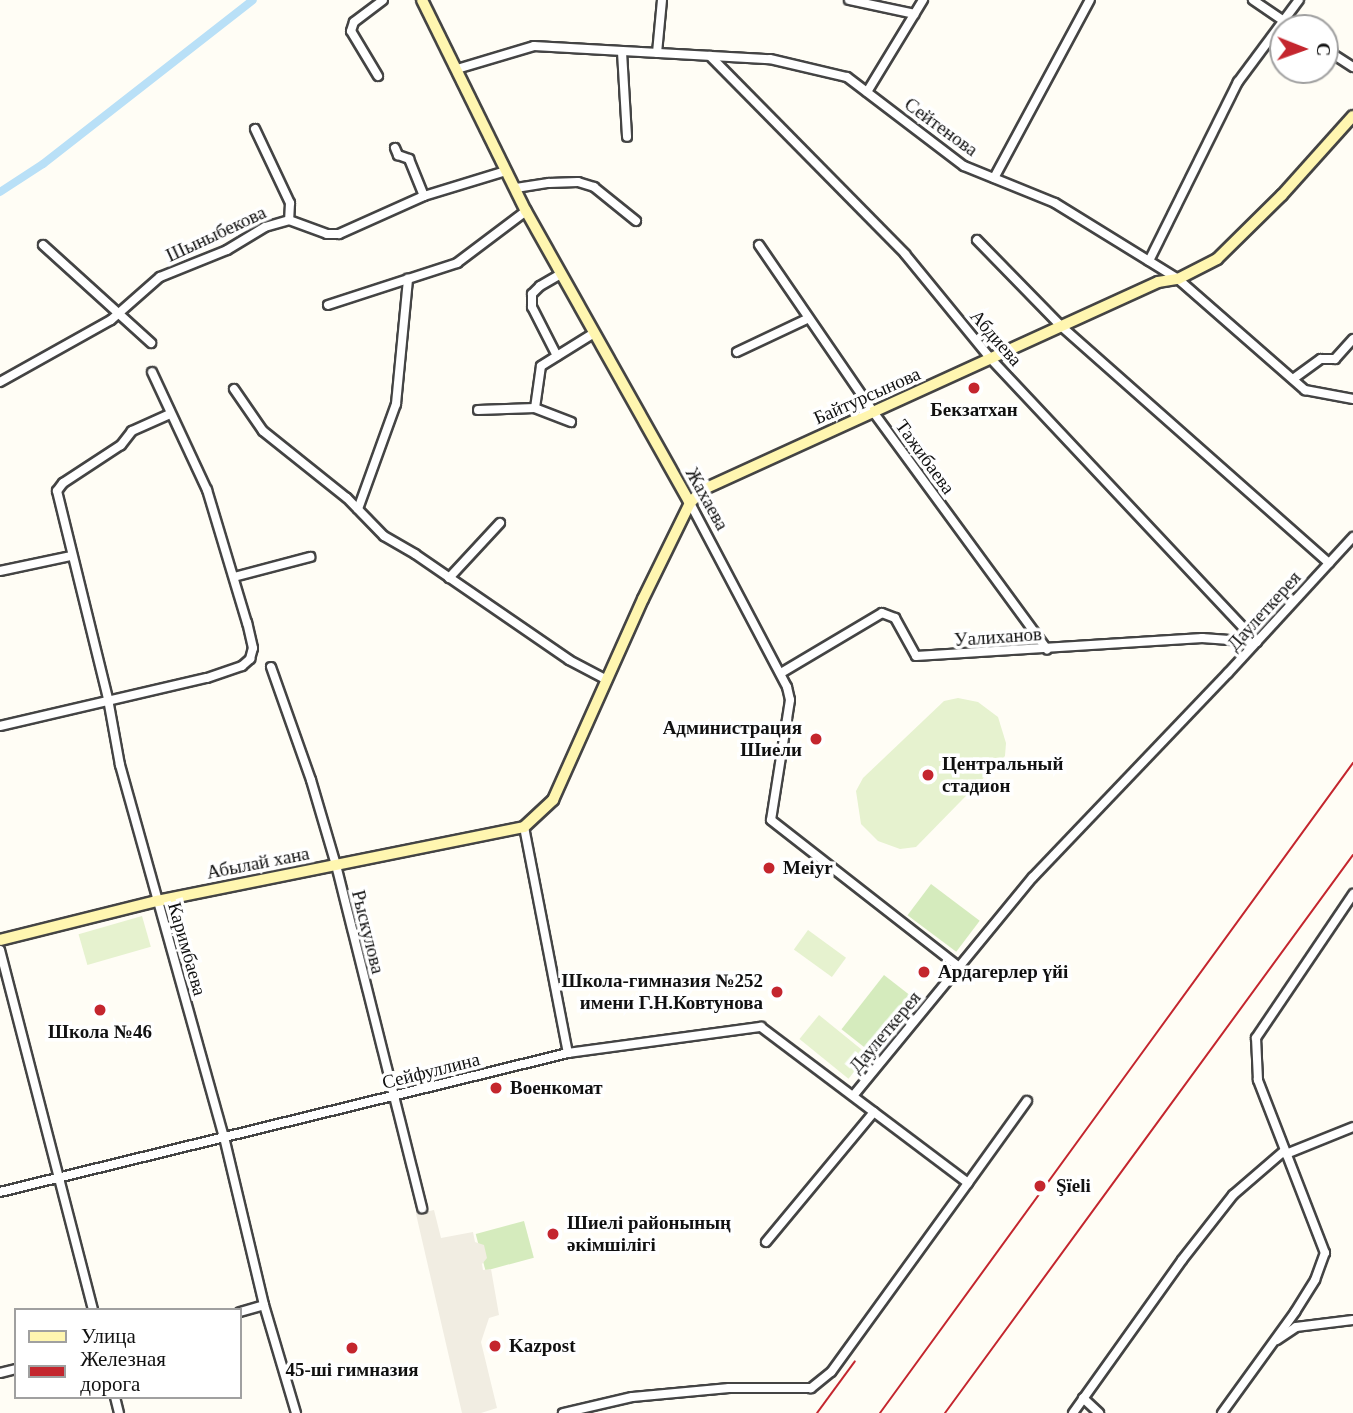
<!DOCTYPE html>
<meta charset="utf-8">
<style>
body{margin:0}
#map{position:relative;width:1353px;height:1413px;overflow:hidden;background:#fffdf5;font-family:Georgia,serif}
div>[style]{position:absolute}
.green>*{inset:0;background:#d5ebbd;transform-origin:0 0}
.pitch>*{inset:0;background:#e6f2cf;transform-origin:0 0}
.plaza>*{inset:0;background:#f1ede2}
.canal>*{height:8px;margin:-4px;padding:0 4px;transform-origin:4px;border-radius:4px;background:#b9e0f7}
.roads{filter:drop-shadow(2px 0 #444) drop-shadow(-2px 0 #444) drop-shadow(0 2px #444) drop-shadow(0 -2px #444)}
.street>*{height:8px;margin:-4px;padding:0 4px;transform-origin:4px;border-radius:4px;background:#fff}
.secondary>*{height:10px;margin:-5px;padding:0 5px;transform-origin:5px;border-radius:5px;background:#fff6b0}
.rail>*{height:2px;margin:-1px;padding:0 1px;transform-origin:1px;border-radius:1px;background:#c4262e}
.dots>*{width:19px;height:19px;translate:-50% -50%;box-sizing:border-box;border:4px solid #fff;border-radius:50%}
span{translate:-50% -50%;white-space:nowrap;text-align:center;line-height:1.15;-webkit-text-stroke:7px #fff;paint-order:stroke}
.street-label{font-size:19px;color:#111}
.poi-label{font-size:19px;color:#111;font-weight:700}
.right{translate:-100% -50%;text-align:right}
.left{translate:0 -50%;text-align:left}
.legend{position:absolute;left:14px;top:1308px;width:228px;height:91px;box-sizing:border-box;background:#fff;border:2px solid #a0a0a0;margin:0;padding:9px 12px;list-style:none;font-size:21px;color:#111}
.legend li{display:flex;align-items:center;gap:14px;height:35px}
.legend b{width:35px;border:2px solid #a0a0a0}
.north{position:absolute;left:1269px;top:14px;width:70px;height:70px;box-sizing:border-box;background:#fff;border:2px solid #a0a0a0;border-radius:50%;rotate:91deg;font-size:19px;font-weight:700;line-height:28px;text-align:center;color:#111}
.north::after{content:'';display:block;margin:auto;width:24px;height:32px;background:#c4262e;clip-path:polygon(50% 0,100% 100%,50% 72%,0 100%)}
</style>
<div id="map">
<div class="green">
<i style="left:931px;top:884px;width:61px;height:39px;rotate:37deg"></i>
<i style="left:884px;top:975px;width:39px;height:69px;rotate:38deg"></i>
<i style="left:524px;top:1221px;width:38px;height:50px;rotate:75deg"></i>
</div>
<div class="pitch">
<i style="clip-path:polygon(958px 698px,978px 702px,998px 717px,1006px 743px,1005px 756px,916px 847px,900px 849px,878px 841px,861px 824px,856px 791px,863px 778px,944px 701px)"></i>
<i style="left:142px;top:916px;width:32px;height:66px;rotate:74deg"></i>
<i style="left:808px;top:930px;width:47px;height:24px;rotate:36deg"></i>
<i style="left:819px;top:1015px;width:63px;height:31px;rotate:39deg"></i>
</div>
<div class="plaza">
<i style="clip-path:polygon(434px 1210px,441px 1238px,473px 1232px,475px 1242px,484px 1245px,487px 1258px,482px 1264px,483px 1270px,491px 1269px,499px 1315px,489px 1318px,481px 1342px,497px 1408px,481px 1413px,462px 1413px,416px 1214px)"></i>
</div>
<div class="canal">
<i style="left:0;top:192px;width:51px;rotate:-33.1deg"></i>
<i style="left:43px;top:164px;width:266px;rotate:-38deg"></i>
</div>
<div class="roads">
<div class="street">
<i style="left:849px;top:0;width:67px;rotate:12deg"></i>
<i style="left:1253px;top:0;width:50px;rotate:34.3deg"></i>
<i style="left:1325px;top:49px;width:33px;rotate:33deg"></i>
<i style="left:622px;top:52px;width:85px;rotate:86.6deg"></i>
<i style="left:657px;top:53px;width:53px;rotate:-84.6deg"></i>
<i style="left:710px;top:56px;width:278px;rotate:45.4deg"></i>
<i style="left:905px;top:254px;width:136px;rotate:50.7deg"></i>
<i style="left:991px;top:359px;width:388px;rotate:46.8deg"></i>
<i style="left:457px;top:69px;width:80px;rotate:-16.6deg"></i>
<i style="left:534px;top:46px;width:236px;rotate:3.2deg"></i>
<i style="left:770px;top:59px;width:79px;rotate:13.2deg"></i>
<i style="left:847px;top:77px;width:147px;rotate:37.3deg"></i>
<i style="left:964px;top:166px;width:98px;rotate:22.1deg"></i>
<i style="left:1055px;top:203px;width:145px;rotate:31.7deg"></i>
<i style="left:1178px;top:279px;width:169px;rotate:41.2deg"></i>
<i style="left:1305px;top:390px;width:49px;rotate:10.6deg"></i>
<i style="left:378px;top:76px;width:52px;rotate:-121deg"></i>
<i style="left:351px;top:31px;width:9px;rotate:-72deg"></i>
<i style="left:354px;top:22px;width:36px;rotate:-37deg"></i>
<i style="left:867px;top:92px;width:108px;rotate:-58.7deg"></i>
<i style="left:255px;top:129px;width:82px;rotate:64.7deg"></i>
<i style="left:290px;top:203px;width:17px;rotate:93deg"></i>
<i style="left:395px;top:148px;width:8px;rotate:67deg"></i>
<i style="left:398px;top:155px;width:12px;rotate:20deg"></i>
<i style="left:409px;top:159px;width:40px;rotate:68deg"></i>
<i style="left:994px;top:178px;width:202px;rotate:-61.7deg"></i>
<i style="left:516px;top:188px;width:33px;rotate:-9deg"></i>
<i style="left:549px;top:183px;width:29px;rotate:-2deg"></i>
<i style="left:578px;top:182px;width:17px;rotate:17deg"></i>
<i style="left:594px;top:187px;width:54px;rotate:39deg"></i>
<i style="left:977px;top:240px;width:120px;rotate:45.7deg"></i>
<i style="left:1061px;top:326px;width:358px;rotate:41.5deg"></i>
<i style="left:43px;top:245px;width:146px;rotate:42.2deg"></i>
<i style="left:759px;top:245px;width:204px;rotate:55.6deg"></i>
<i style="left:874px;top:413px;width:293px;rotate:53.8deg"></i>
<i style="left:1149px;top:261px;width:200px;rotate:-63.6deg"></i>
<i style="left:1238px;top:82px;width:102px;rotate:-53.4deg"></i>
<i style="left:328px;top:305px;width:136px;rotate:-18deg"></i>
<i style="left:457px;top:263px;width:86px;rotate:-37deg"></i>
<i style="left:737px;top:352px;width:77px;rotate:-25.2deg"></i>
<i style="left:557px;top:356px;width:55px;rotate:-117deg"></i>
<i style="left:532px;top:307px;width:13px;rotate:-90deg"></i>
<i style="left:532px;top:294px;width:11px;rotate:-45deg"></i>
<i style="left:540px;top:286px;width:24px;rotate:-30deg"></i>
<i style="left:1293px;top:379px;width:34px;rotate:-36deg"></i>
<i style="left:1321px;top:359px;width:14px"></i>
<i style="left:1335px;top:359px;width:27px;rotate:-48deg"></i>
<i style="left:0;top:382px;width:127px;rotate:-29.2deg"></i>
<i style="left:111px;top:320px;width:65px;rotate:-41.3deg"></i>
<i style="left:160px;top:277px;width:72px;rotate:-21.9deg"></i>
<i style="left:227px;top:250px;width:44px;rotate:-31.2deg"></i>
<i style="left:265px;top:227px;width:25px;rotate:-16deg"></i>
<i style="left:289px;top:220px;width:40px;rotate:20.2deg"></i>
<i style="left:327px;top:234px;width:12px"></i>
<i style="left:339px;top:234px;width:93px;rotate:-24.1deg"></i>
<i style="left:424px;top:196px;width:86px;rotate:-17deg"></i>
<i style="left:234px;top:389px;width:51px;rotate:55.4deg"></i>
<i style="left:263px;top:431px;width:107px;rotate:38.6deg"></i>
<i style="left:347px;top:498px;width:53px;rotate:45.8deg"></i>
<i style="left:384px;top:536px;width:36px;rotate:30deg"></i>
<i style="left:415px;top:554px;width:187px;rotate:34.5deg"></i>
<i style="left:569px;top:660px;width:43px;rotate:27.8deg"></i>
<i style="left:478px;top:410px;width:57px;rotate:-2deg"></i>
<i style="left:170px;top:414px;width:42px;rotate:155.9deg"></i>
<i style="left:132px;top:431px;width:18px;rotate:128deg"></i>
<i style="left:121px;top:445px;width:69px;rotate:146.8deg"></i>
<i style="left:63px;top:483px;width:10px;rotate:127deg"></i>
<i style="left:57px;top:491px;width:214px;rotate:76.2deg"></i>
<i style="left:108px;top:699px;width:67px;rotate:79.7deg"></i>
<i style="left:120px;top:765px;width:386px;rotate:74.4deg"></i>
<i style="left:224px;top:1137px;width:173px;rotate:76.6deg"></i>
<i style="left:264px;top:1305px;width:113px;rotate:73.5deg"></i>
<i style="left:571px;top:422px;width:39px;rotate:-159deg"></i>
<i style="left:535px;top:408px;width:42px;rotate:-81.9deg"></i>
<i style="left:541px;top:366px;width:62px;rotate:-31.9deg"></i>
<i style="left:690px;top:503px;width:208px;rotate:62.2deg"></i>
<i style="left:787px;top:687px;width:13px;rotate:77deg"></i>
<i style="left:790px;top:700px;width:121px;rotate:99deg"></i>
<i style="left:771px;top:820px;width:239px;rotate:38deg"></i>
<i style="left:358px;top:509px;width:112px;rotate:-70.1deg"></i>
<i style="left:396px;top:404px;width:126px;rotate:-84.5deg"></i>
<i style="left:0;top:571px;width:73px;rotate:-11.9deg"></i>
<i style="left:234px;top:577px;width:79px;rotate:-14.7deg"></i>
<i style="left:449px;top:578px;width:75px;rotate:-47.2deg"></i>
<i style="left:271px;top:667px;width:120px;rotate:70.5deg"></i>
<i style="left:311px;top:780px;width:89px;rotate:73.6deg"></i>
<i style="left:336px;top:865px;width:354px;rotate:75.9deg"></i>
<i style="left:781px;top:673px;width:117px;rotate:-30.7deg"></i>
<i style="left:882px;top:613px;width:14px;rotate:21deg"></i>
<i style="left:895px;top:618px;width:43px;rotate:61.1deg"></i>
<i style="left:916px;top:656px;width:287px;rotate:-3.6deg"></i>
<i style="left:1202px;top:638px;width:55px;rotate:4.2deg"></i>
<i style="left:0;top:726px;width:212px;rotate:-13.1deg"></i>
<i style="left:207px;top:678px;width:37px;rotate:-19deg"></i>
<i style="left:242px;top:666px;width:11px;rotate:-41deg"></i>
<i style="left:250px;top:659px;width:11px;rotate:-75deg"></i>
<i style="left:253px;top:648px;width:26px;rotate:-103deg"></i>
<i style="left:247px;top:623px;width:139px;rotate:-106.7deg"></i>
<i style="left:207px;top:490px;width:130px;rotate:-115deg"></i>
<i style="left:524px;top:827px;width:230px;rotate:79deg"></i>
<i style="left:0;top:950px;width:372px;rotate:75.5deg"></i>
<i style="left:853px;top:1096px;width:283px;rotate:-50.6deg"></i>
<i style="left:1033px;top:877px;width:282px;rotate:-46.3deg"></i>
<i style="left:1228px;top:673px;width:185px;rotate:-47.4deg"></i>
<i style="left:1286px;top:1154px;width:72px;rotate:-21.9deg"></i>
<i style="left:968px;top:1183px;width:101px;rotate:-54.3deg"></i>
<i style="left:0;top:1192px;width:585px;rotate:-13.75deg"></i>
<i style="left:568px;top:1053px;width:195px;rotate:-7.7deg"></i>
<i style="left:761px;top:1027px;width:259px;rotate:37deg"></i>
<i style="left:968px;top:1183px;width:233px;rotate:125.9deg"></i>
<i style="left:831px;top:1372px;width:26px;rotate:141deg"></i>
<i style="left:811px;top:1388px;width:82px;rotate:180deg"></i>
<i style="left:729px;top:1388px;width:97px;rotate:174.7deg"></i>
<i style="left:632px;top:1397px;width:71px;rotate:166.9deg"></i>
<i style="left:766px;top:1242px;width:169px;rotate:-50.3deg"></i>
<i style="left:240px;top:1312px;width:25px;rotate:-16deg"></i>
<i style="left:1277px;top:1340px;width:23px;rotate:-34deg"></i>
<i style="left:1296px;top:1327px;width:57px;rotate:-7deg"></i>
<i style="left:0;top:1373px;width:16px;rotate:-14deg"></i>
<i style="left:115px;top:1397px;width:16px;rotate:76deg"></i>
<i style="left:1083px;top:1398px;width:22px;rotate:43deg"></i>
<i style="left:1073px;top:1413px;width:188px;rotate:-54.5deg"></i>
<i style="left:1182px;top:1260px;width:83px;rotate:-51.9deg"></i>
<i style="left:1233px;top:1195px;width:67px;rotate:-40.8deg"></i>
<i style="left:1222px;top:1413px;width:125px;rotate:-54.1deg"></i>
<i style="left:1295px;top:1312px;width:38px;rotate:-58deg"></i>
<i style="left:1315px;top:1280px;width:29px;rotate:-70deg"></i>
<i style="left:1325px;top:1253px;width:186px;rotate:-111.2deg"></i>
<i style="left:1258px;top:1080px;width:42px;rotate:-92.7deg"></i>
<i style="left:1256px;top:1038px;width:174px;rotate:-56deg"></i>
</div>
<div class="secondary">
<i style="left:422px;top:0;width:235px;rotate:63.8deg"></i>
<i style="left:526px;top:211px;width:335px;rotate:60.7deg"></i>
<i style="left:0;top:940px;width:162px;rotate:-14deg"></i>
<i style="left:157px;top:901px;width:374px;rotate:-11.4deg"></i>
<i style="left:524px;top:827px;width:40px;rotate:-43deg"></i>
<i style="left:553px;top:800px;width:220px;rotate:-65.9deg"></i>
<i style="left:643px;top:599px;width:107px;rotate:-63.9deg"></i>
<i style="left:690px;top:503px;width:18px;rotate:-47deg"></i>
<i style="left:702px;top:490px;width:501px;rotate:-24.52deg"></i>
<i style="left:1158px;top:282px;width:20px;rotate:-9deg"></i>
<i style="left:1178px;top:279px;width:44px;rotate:-27.1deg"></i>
<i style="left:1217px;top:259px;width:91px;rotate:-44.6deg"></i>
<i style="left:1282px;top:195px;width:106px;rotate:-48.1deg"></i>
</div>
</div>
<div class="rail">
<i style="left:817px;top:1413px;width:64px;rotate:-53.8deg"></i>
<i style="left:880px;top:1413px;width:804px;rotate:-53.96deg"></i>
<i style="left:945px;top:1413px;width:691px;rotate:-53.83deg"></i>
</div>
<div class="dots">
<i style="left:974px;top:388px;background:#c4262e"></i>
<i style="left:816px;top:739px;background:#c4262e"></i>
<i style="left:928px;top:775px;background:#c4262e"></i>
<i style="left:769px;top:868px;background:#c4262e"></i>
<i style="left:924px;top:972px;background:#c4262e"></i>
<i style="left:777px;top:992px;background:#c4262e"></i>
<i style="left:100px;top:1010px;background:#c4262e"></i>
<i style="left:496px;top:1088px;background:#c4262e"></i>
<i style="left:1040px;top:1186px;background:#c4262e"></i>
<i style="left:553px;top:1234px;background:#c4262e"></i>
<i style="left:495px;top:1346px;background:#c4262e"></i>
<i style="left:352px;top:1348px;background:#c4262e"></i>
</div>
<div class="street-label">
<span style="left:941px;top:127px;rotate:36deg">Сейтенова</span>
<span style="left:216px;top:234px;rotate:-25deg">Шыныбекова</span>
<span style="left:996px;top:338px;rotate:49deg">Абдиева</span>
<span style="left:867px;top:396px;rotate:-24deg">Байтурсынова</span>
<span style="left:925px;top:457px;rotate:54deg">Тажибаева</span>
<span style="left:707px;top:499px;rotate:61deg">Жахаева</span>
<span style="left:1264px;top:611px;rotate:-48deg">Даулеткерея</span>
<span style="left:998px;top:637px;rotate:-4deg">Уалиханов</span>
<span style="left:258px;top:863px;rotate:-11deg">Абылай хана</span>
<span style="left:368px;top:932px;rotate:76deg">Рыскулова</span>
<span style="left:187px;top:949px;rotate:74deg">Каримбаева</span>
<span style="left:885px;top:1032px;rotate:-50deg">Даулеткерея</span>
<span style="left:431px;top:1071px;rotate:-14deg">Сейфуллина</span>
</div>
<div class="poi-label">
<span style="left:974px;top:410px">Бекзатхан</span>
<span class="right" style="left:802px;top:739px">Администрация<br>Шиели</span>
<span class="left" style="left:942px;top:775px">Центральный<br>стадион</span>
<span class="left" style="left:783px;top:868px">Meiyr</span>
<span class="left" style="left:938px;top:972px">Ардагерлер үйі</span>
<span class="right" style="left:763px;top:992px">Школа-гимназия №252<br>имени Г.Н.Ковтунова</span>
<span style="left:100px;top:1032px">Школа №46</span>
<span class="left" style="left:510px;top:1088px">Военкомат</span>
<span class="left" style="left:1056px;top:1186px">Şïeli</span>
<span class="left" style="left:567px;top:1234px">Шиелі районының<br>әкімшілігі</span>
<span class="left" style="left:509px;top:1346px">Kazpost</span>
<span style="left:352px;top:1370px">45-ші гимназия</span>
</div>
<ul class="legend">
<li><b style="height:9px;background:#fff6b0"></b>Улица</li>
<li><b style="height:9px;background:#c4262e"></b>Железная дорога</li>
</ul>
<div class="north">С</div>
</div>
